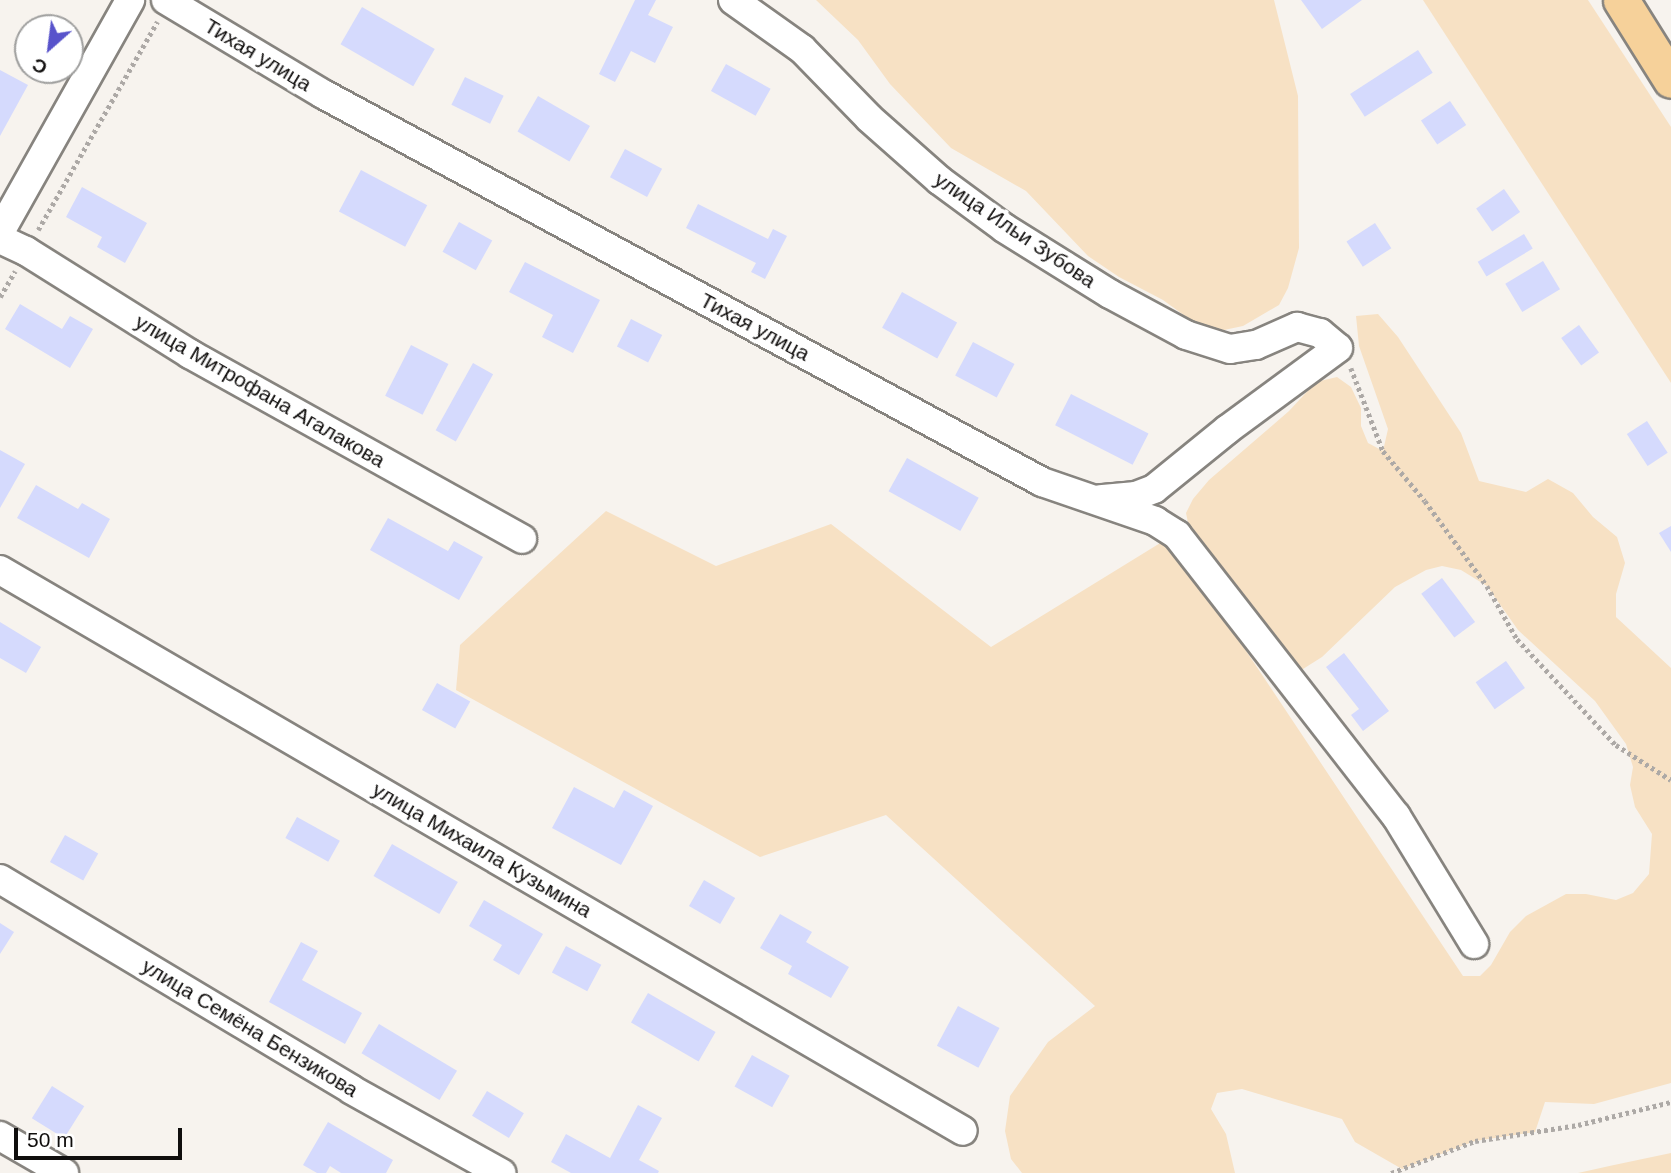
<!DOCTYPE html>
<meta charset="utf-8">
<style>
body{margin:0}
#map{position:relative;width:1671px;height:1173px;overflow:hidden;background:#f7f3ee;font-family:Arial,sans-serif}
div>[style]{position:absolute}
.green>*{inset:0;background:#f7e1c4}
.building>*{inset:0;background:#d5dafd;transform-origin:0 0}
.path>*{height:4.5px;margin-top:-2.25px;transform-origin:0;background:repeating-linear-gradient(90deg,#ada9a6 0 3.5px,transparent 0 7px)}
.roads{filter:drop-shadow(2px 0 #87847f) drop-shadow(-2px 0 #87847f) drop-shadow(0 2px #87847f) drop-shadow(0 -2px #87847f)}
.minor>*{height:28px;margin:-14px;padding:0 14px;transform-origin:14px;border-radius:14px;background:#fff}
.major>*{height:35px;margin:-17.5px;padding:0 17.5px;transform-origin:17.5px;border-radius:17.5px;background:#f6d19a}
span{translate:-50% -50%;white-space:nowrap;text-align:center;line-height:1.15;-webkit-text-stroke:7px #fff;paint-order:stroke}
.street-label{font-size:21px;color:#100e0d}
.north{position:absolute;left:14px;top:14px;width:70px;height:70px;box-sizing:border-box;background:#fff;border:2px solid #9f9f9e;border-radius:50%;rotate:208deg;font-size:19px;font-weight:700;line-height:28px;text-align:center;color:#100e0d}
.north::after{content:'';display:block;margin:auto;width:24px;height:32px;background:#5853cb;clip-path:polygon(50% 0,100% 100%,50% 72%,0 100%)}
.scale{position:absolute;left:14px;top:1128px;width:168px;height:32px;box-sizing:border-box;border:4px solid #100e0d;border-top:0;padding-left:9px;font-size:21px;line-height:24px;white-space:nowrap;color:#100e0d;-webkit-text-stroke:5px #fff;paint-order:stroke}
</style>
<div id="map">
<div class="green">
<i style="clip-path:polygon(816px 0,1274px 0,1298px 96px,1299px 248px,1288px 288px,1279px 305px,1243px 326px,1224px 330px,1192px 321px,1163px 300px,1119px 277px,1088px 256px,1026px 191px,951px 148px,890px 84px,858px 40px)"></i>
<i style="clip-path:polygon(1423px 0,1588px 0,1671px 127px,1671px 383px)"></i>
<i style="clip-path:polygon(1378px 314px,1398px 337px,1461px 433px,1479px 481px,1526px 492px,1548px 479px,1573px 493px,1593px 517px,1617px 537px,1625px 563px,1616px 594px,1616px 617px,1671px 668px,1671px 1083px,1594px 1104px,1545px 1102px,1535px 1132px,1475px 1141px,1402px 1169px,1355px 1142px,1342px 1119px,1242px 1089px,1217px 1093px,1211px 1109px,1226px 1134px,1235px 1173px,1022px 1173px,1011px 1159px,1005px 1131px,1010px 1096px,1048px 1042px,1095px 1006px,886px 815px,760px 857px,456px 690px,460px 645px,606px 511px,716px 566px,831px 524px,991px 647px,1170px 537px,1463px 976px,1480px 976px,1491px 965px,1510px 932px,1526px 916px,1566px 894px,1586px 894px,1616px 900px,1633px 893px,1649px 874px,1652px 834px,1635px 807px,1630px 785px,1633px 767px,1626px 744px,1595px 701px,1518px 630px,1487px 586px,1461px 570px,1442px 566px,1426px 570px,1395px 587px,1322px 657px,1303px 669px,1285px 659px,1191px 537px,1186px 513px,1193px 499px,1209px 480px,1289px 411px,1316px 382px,1337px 377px,1351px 387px,1361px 408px,1361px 426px,1368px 443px,1383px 451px,1388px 429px,1359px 346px,1356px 316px)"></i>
<i style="clip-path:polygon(1671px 1153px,1671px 1173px,1578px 1173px,1614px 1165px)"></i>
</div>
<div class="building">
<i style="clip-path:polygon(635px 0,656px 0,648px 15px,673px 27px,655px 63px,631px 51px,615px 82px,599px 74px)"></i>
<i style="clip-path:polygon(1301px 0,1362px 0,1322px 29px)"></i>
<i style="left:362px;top:7px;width:84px;height:43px;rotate:30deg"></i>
<i style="left:1418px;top:50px;width:27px;height:81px;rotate:57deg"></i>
<i style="left:726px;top:64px;width:51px;height:31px;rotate:29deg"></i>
<i style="clip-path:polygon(0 70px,28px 85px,0 136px)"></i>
<i style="left:465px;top:77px;width:43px;height:31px;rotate:26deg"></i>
<i style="left:538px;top:96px;width:60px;height:41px;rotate:30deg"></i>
<i style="left:1450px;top:101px;width:29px;height:35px;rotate:56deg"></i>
<i style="left:625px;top:149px;width:42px;height:32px;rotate:28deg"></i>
<i style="left:361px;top:170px;width:75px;height:47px;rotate:28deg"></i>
<i style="clip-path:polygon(82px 187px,147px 223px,125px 263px,97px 247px,102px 237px,66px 217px)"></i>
<i style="left:1504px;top:189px;width:28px;height:34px;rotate:55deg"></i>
<i style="clip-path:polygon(698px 204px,768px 239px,773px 229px,787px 236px,765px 279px,751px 272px,756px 263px,686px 228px)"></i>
<i style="left:459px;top:222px;width:38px;height:34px;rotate:29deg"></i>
<i style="left:1375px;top:223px;width:30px;height:34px;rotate:57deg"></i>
<i style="left:1524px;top:234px;width:17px;height:54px;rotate:59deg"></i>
<i style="left:1543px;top:261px;width:33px;height:44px;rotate:59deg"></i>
<i style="clip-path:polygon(525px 262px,600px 300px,573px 353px,542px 337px,553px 315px,509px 292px)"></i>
<i style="left:902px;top:292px;width:63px;height:41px;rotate:29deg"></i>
<i style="clip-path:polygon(20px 304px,62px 329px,70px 316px,93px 329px,70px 368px,5px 329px)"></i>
<i style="left:631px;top:319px;width:35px;height:31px;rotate:27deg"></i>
<i style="left:1579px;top:325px;width:34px;height:22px;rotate:54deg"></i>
<i style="left:973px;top:342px;width:47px;height:38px;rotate:28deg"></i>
<i style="left:411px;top:345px;width:42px;height:57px;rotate:27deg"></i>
<i style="left:473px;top:363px;width:23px;height:77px;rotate:29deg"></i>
<i style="left:1071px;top:394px;width:87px;height:35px;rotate:27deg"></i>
<i style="left:1647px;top:421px;width:38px;height:24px;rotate:57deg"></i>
<i style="clip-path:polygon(0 450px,25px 464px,0 508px)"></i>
<i style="left:907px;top:458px;width:82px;height:38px;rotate:29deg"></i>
<i style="clip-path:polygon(36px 485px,78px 509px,82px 503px,110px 519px,89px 558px,17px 518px)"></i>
<i style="clip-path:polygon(388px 518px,448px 551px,454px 541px,483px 557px,459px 600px,370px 550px)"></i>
<i style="clip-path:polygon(1671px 526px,1671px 552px,1659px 533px)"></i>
<i style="left:1442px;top:578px;width:55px;height:26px;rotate:53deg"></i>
<i style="clip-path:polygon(0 622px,41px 647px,26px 673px,0 658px)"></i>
<i style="clip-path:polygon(1344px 653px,1389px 711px,1363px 731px,1351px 715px,1359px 709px,1326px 667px)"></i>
<i style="left:1506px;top:661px;width:33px;height:37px;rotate:55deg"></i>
<i style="left:437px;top:683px;width:38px;height:31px;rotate:29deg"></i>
<i style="clip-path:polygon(574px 787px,614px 808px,624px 790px,653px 806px,621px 865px,552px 828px)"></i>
<i style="left:297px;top:817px;width:49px;height:24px;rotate:29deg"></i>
<i style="left:65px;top:835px;width:38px;height:31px;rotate:29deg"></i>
<i style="left:392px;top:844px;width:76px;height:37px;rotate:30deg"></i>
<i style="left:704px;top:880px;width:36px;height:30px;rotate:30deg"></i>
<i style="clip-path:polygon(484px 900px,543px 934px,519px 975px,493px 960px,502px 945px,469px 926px)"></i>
<i style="clip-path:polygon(780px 914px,812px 932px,806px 942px,849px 967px,831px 998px,788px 974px,792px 966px,760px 948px)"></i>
<i style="clip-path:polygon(0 923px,14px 932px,0 954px)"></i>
<i style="clip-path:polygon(301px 942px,318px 951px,302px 980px,362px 1013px,345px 1044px,269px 1002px)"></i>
<i style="left:566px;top:946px;width:40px;height:30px;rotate:28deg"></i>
<i style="left:648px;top:993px;width:78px;height:34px;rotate:30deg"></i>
<i style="left:958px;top:1006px;width:47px;height:45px;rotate:28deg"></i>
<i style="left:379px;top:1024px;width:91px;height:34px;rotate:31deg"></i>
<i style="left:752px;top:1055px;width:43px;height:36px;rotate:29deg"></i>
<i style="left:52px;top:1086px;width:38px;height:38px;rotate:32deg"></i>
<i style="left:487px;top:1091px;width:43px;height:29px;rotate:31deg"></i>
<i style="clip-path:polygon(638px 1105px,662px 1118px,639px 1160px,659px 1171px,658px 1173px,571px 1173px,551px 1162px,566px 1134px,610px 1158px)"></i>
<i style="clip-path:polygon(328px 1122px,393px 1160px,386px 1173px,341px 1173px,330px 1166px,326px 1173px,317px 1173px,303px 1165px)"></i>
</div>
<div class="path">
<i style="left:38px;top:230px;width:240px;rotate:-60.2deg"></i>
<i style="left:0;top:297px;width:30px;rotate:-60deg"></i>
<i style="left:1351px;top:368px;width:89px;rotate:68.9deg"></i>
<i style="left:1383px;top:451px;width:65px;rotate:50deg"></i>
<i style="left:1425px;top:501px;width:105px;rotate:53.9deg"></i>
<i style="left:1487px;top:586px;width:61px;rotate:60.5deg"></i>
<i style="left:1517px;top:639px;width:145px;rotate:47deg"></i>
<i style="left:1616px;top:745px;width:65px;rotate:32.5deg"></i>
<i style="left:1391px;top:1173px;width:90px;rotate:-20.9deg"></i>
<i style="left:1475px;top:1141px;width:104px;rotate:-8.8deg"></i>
<i style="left:1578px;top:1125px;width:96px;rotate:-13.9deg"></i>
</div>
<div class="roads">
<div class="minor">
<i style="left:166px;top:0;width:183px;rotate:30.9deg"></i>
<i style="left:323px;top:94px;width:817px;rotate:28.35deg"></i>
<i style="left:1042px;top:482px;width:120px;rotate:19deg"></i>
<i style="left:1155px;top:521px;width:26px;rotate:32deg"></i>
<i style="left:1177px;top:535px;width:356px;rotate:52.1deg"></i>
<i style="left:1396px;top:816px;width:150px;rotate:58.6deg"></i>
<i style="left:733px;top:0;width:85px;rotate:35.4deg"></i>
<i style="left:802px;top:49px;width:96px;rotate:45.8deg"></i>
<i style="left:869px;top:118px;width:94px;rotate:41.5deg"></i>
<i style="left:939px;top:180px;width:81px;rotate:36.4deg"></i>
<i style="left:1004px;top:228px;width:125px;rotate:31.9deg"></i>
<i style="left:1110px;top:294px;width:86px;rotate:28.3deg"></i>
<i style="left:1186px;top:335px;width:46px;rotate:17.7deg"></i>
<i style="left:1230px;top:349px;width:26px;rotate:-9deg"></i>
<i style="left:1256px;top:345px;width:45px;rotate:-23.7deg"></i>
<i style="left:1297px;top:327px;width:24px;rotate:15deg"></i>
<i style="left:1320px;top:333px;width:23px;rotate:40deg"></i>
<i style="left:1338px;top:348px;width:137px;rotate:143.6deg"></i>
<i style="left:1228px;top:429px;width:95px;rotate:141deg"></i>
<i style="left:1154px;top:489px;width:19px;rotate:159deg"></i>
<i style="left:1136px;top:496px;width:36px;rotate:175deg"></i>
<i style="left:0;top:232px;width:266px;rotate:-60.7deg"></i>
<i style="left:0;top:239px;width:29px;rotate:25deg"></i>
<i style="left:26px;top:251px;width:194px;rotate:32.1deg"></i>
<i style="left:190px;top:354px;width:380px;rotate:29.1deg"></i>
<i style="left:0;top:570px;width:1114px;rotate:30.22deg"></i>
<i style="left:0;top:879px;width:410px;rotate:30.9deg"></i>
<i style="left:352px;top:1090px;width:171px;rotate:29.1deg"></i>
<i style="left:0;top:1136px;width:74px;rotate:30deg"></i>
</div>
<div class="major">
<i style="left:1621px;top:0;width:94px;rotate:58deg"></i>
</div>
</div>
<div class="street-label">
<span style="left:258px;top:55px;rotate:31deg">Тихая улица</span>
<span style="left:1015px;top:230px;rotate:34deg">улица Ильи Зубова</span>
<span style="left:755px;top:327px;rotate:28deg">Тихая улица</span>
<span style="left:260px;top:391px;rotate:30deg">улица Митрофана Агалакова</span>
<span style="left:482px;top:850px;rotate:30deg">улица Михаила Кузьмина</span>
<span style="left:250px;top:1028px;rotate:31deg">улица Семёна Бензикова</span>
</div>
<div class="north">С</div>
<div class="scale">50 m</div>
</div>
